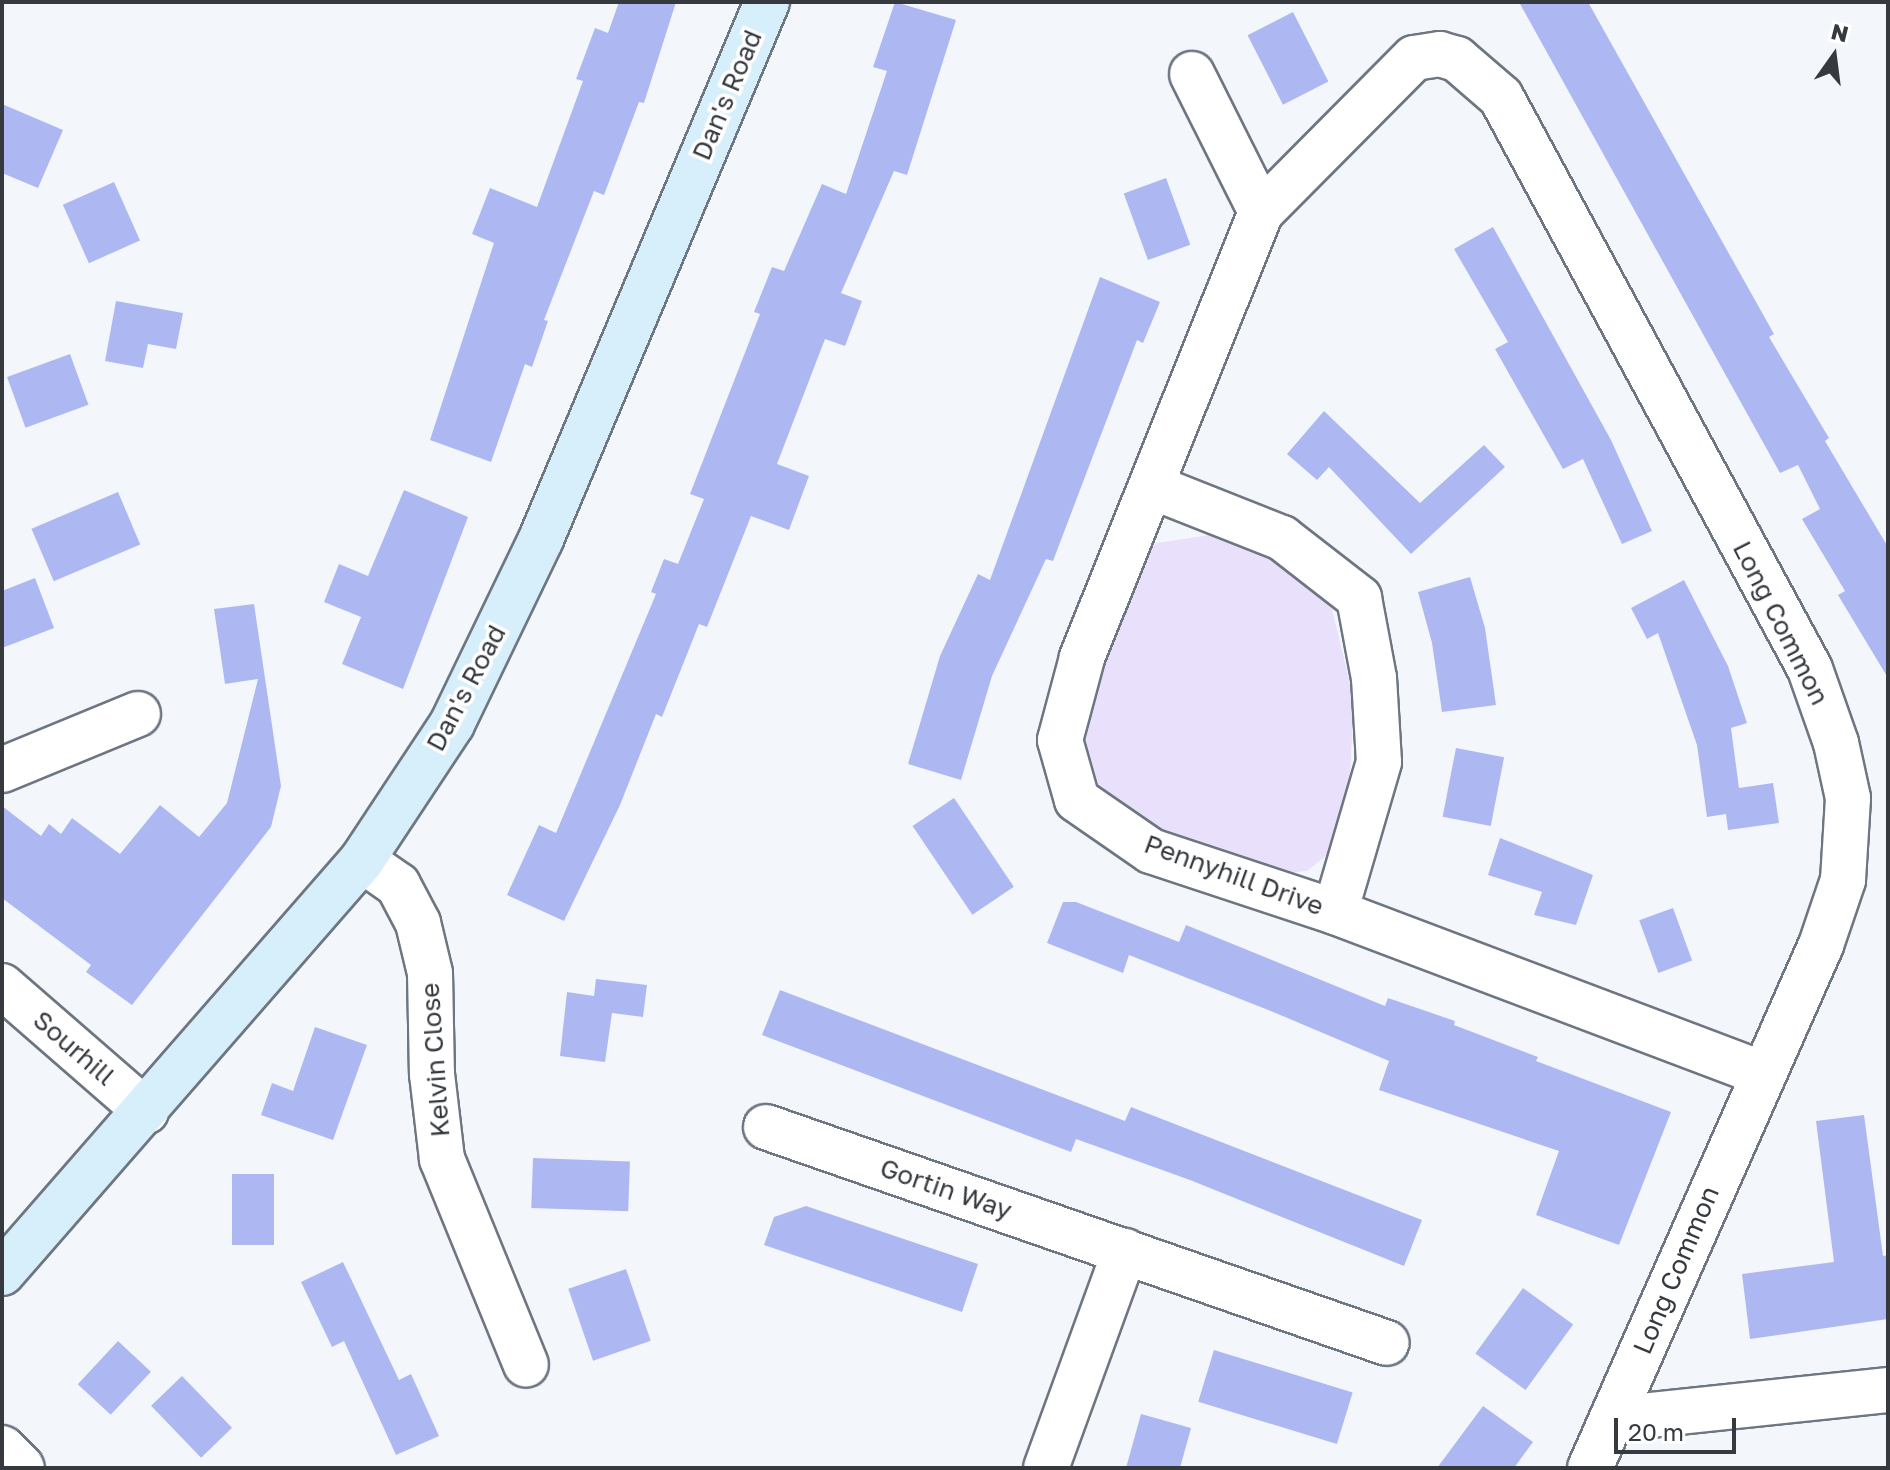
<!DOCTYPE html>
<style>
body{margin:0}
#map{position:relative;width:1890px;height:1470px;overflow:hidden;background:#f3f7fc;font-family:"Golos Text",sans-serif}
div>[style]{position:absolute}
.green>*{inset:0;background:#e9e1fb}
.building>*{inset:0;background:#adb8f3;transform-origin:0 0}
.roads{filter:drop-shadow(2px 0 #6d7681) drop-shadow(-2px 0 #6d7681) drop-shadow(0 2px #6d7681) drop-shadow(0 -2px #6d7681)}
.street>*{height:44px;margin:-22px;padding:0 22px;transform-origin:22px;border-radius:22px;background:#fff}
.secondary>*{height:44px;margin:-22px;padding:0 22px;transform-origin:22px;border-radius:22px;background:#d7effb}
span{translate:-50% -50%;white-space:nowrap;text-align:center;line-height:1.15;-webkit-text-stroke:7px #fff;paint-order:stroke}
.street-label{font-size:26px;color:#363a3f}
.frame{position:absolute;inset:0;border:4px solid #363a3f;pointer-events:none}
.north{position:absolute;left:1794px;top:16px;width:80px;height:80px;-webkit-text-stroke:6px #fff;paint-order:stroke;rotate:14deg;font-size:22px;font-weight:700;line-height:32px;text-align:center;color:#363a3f}
.north::after{content:'';display:block;margin:auto;width:28px;height:36px;background:#363a3f;clip-path:polygon(50% 0,100% 100%,50% 72%,0 100%)}
.scale{position:absolute;left:1614px;top:1418px;width:122px;height:36px;box-sizing:border-box;border:4px solid #363a3f;border-top:0;padding-left:10px;font-size:24px;line-height:28px;white-space:nowrap;color:#363a3f;-webkit-text-stroke:6px #fff;paint-order:stroke}
</style>
<div id="map">
<div class="green">
<i style="clip-path:polygon(1210px 535px,1287px 564px,1332px 609px,1354px 700px,1350px 775px,1333px 850px,1307px 871px,1277px 874px,1135px 820px,1110px 800px,1090px 773px,1081px 741px,1082px 712px,1141px 556px,1157px 543px)"></i>
</div>
<div class="building">
<i style="clip-path:polygon(619px 2px,676px 2px,644px 103px,639px 102px,604px 195px,594px 191px,544px 320px,548px 321px,532px 367px,525px 364px,491px 462px,430px 440px,494px 243px,472px 234px,490px 188px,537px 207px,583px 81px,576px 79px,595px 28px,608px 33px)"></i>
<i style="clip-path:polygon(895px 2px,956px 20px,907px 175px,894px 171px,841px 293px,862px 301px,845px 346px,825px 339px,777px 464px,809px 476px,789px 530px,751px 516px,707px 627px,699px 624px,662px 717px,656px 714px,620px 805px,564px 921px,507px 895px,539px 825px,556px 833px,656px 594px,651px 592px,664px 559px,678px 564px,704px 499px,690px 494px,760px 314px,754px 312px,772px 267px,784px 271px,822px 184px,846px 194px,887px 71px,873px 67px)"></i>
<i style="clip-path:polygon(1519px 2px,1588px 2px,1774px 334px,1769px 337px,1829px 438px,1825px 441px,1888px 547px,1888px 678px,1838px 595px,1845px 591px,1802px 519px,1820px 509px,1798px 465px,1780px 473px)"></i>
<i style="left:1293px;top:12px;width:78px;height:51px;rotate:63deg"></i>
<i style="clip-path:polygon(2px 104px,63px 130px,38px 188px,2px 173px)"></i>
<i style="left:1166px;top:178px;width:71px;height:45px;rotate:70deg"></i>
<i style="left:114px;top:182px;width:64px;height:56px;rotate:66deg"></i>
<i style="clip-path:polygon(1493px 227px,1611px 440px,1652px 531px,1622px 544px,1583px 459px,1563px 469px,1495px 349px,1508px 342px,1454px 249px)"></i>
<i style="clip-path:polygon(1100px 277px,1160px 302px,1143px 343px,1137px 340px,1053px 561px,1046px 559px,992px 676px,961px 780px,908px 764px,940px 656px,978px 574px,990px 580px)"></i>
<i style="clip-path:polygon(116px 301px,183px 313px,176px 349px,148px 344px,143px 368px,105px 361px)"></i>
<i style="left:70px;top:354px;width:54px;height:67px;rotate:70deg"></i>
<i style="clip-path:polygon(1324px 411px,1420px 503px,1484px 445px,1505px 467px,1411px 554px,1329px 467px,1317px 480px,1287px 454px)"></i>
<i style="clip-path:polygon(404px 490px,468px 517px,403px 689px,342px 664px,361px 617px,324px 602px,339px 564px,368px 576px)"></i>
<i style="left:118px;top:492px;width:57px;height:94px;rotate:67deg"></i>
<i style="clip-path:polygon(1470px 577px,1485px 628px,1496px 705px,1442px 712px,1432px 643px,1418px 592px)"></i>
<i style="clip-path:polygon(35px 578px,54px 628px,2px 648px,2px 591px)"></i>
<i style="clip-path:polygon(1684px 580px,1728px 666px,1747px 723px,1731px 728px,1739px 788px,1773px 783px,1779px 823px,1728px 830px,1726px 814px,1707px 817px,1697px 745px,1658px 633px,1647px 639px,1631px 608px)"></i>
<i style="clip-path:polygon(254px 604px,281px 786px,271px 827px,132px 1005px,86px 972px,91px 965px,2px 898px,2px 806px,41px 836px,49px 824px,61px 834px,72px 818px,120px 854px,160px 805px,199px 837px,227px 803px,258px 679px,225px 684px,214px 609px)"></i>
<i style="left:1456px;top:748px;width:49px;height:70px;rotate:11deg"></i>
<i style="left:954px;top:798px;width:107px;height:50px;rotate:56deg"></i>
<i style="clip-path:polygon(1500px 838px,1593px 875px,1576px 925px,1534px 915px,1542px 892px,1488px 875px)"></i>
<i style="clip-path:polygon(1063px 902px,1076px 902px,1179px 942px,1186px 925px,1385px 1006px,1388px 998px,1455px 1021px,1454px 1025px,1538px 1057px,1536px 1061px,1671px 1112px,1619px 1245px,1536px 1215px,1559px 1151px,1379px 1090px,1389px 1061px,1278px 1014px,1129px 955px,1123px 973px,1047px 943px)"></i>
<i style="left:1673px;top:908px;width:56px;height:36px;rotate:70deg"></i>
<i style="clip-path:polygon(596px 979px,647px 985px,643px 1017px,612px 1013px,605px 1062px,560px 1056px,567px 992px,594px 996px)"></i>
<i style="clip-path:polygon(780px 990px,1125px 1121px,1131px 1107px,1422px 1220px,1404px 1266px,1190px 1180px,1076px 1139px,1071px 1152px,762px 1035px)"></i>
<i style="clip-path:polygon(315px 1027px,367px 1045px,333px 1140px,261px 1115px,272px 1083px,293px 1091px)"></i>
<i style="clip-path:polygon(1864px 1115px,1883px 1256px,1888px 1255px,1888px 1319px,1750px 1339px,1742px 1274px,1834px 1262px,1816px 1121px)"></i>
<i style="left:533px;top:1158px;width:97px;height:50px;rotate:2deg"></i>
<i style="left:232px;top:1174px;width:42px;height:71px"></i>
<i style="clip-path:polygon(806px 1206px,978px 1264px,962px 1312px,764px 1245px,774px 1217px)"></i>
<i style="clip-path:polygon(343px 1262px,399px 1380px,411px 1374px,439px 1436px,396px 1455px,344px 1341px,332px 1347px,301px 1282px)"></i>
<i style="left:626px;top:1269px;width:76px;height:61px;rotate:71deg"></i>
<i style="left:1523px;top:1288px;width:62px;height:81px;rotate:36deg"></i>
<i style="left:118px;top:1341px;width:45px;height:59px;rotate:43deg"></i>
<i style="left:1214px;top:1350px;width:145px;height:54px;rotate:17deg"></i>
<i style="left:182px;top:1376px;width:72px;height:43px;rotate:46deg"></i>
<i style="clip-path:polygon(1483px 1406px,1533px 1442px,1514px 1468px,1437px 1468px)"></i>
<i style="clip-path:polygon(1141px 1414px,1191px 1428px,1180px 1468px,1126px 1468px)"></i>
</div>
<div class="roads">
<div class="street">
<i style="left:1192px;top:74px;width:154px;rotate:63.4deg"></i>
<i style="left:1153px;top:487px;width:139px;rotate:21.6deg"></i>
<i style="left:1282px;top:538px;width:98px;rotate:37.9deg"></i>
<i style="left:1359px;top:598px;width:81px;rotate:79.4deg"></i>
<i style="left:1374px;top:678px;width:84px;rotate:86.6deg"></i>
<i style="left:1379px;top:762px;width:156px;rotate:106.3deg"></i>
<i style="left:2px;top:770px;width:147px;rotate:-22.4deg"></i>
<i style="left:362px;top:860px;width:44px;rotate:34.8deg"></i>
<i style="left:398px;top:885px;width:43px;rotate:62.2deg"></i>
<i style="left:418px;top:923px;width:51px;rotate:76.5deg"></i>
<i style="left:430px;top:973px;width:101px;rotate:88.9deg"></i>
<i style="left:432px;top:1074px;width:86px;rotate:83.3deg"></i>
<i style="left:442px;top:1159px;width:222px;rotate:67.8deg"></i>
<i style="left:2px;top:986px;width:191px;rotate:41deg"></i>
<i style="left:766px;top:1127px;width:657px;rotate:19.18deg"></i>
<i style="left:1612px;top:1419px;width:278px;rotate:-6deg"></i>
<i style="left:2px;top:1448px;width:28px;rotate:45deg"></i>
<i style="left:1046px;top:1468px;width:231px;rotate:-70deg"></i>
<i style="left:1590px;top:1468px;width:572px;rotate:-66.17deg"></i>
<i style="left:1821px;top:945px;width:69px;rotate:-71.3deg"></i>
<i style="left:1843px;top:880px;width:82px;rotate:-86.5deg"></i>
<i style="left:1848px;top:798px;width:56px;rotate:-102.3deg"></i>
<i style="left:1836px;top:743px;width:78px;rotate:-109.4deg"></i>
<i style="left:1810px;top:669px;width:650px;rotate:-118.38deg"></i>
<i style="left:1501px;top:97px;width:58px;rotate:-139.2deg"></i>
<i style="left:1457px;top:59px;width:18px;rotate:-164deg"></i>
<i style="left:1440px;top:54px;width:26px;rotate:171deg"></i>
<i style="left:1414px;top:58px;width:217px;rotate:134.8deg"></i>
<i style="left:1261px;top:212px;width:481px;rotate:111.9deg"></i>
<i style="left:1082px;top:658px;width:85px;rotate:105deg"></i>
<i style="left:1060px;top:740px;width:62px;rotate:74.2deg"></i>
<i style="left:1077px;top:800px;width:90px;rotate:34.6deg"></i>
<i style="left:1151px;top:851px;width:194px;rotate:18.3deg"></i>
<i style="left:1335px;top:912px;width:456px;rotate:20.7deg"></i>
</div>
<div class="secondary">
<i style="left:2px;top:1273px;width:548px;rotate:-48.92deg"></i>
<i style="left:362px;top:860px;width:163px;rotate:-56.5deg"></i>
<i style="left:452px;top:724px;width:205px;rotate:-64.3deg"></i>
<i style="left:541px;top:539px;width:583px;rotate:-67.18deg"></i>
</div>
</div>
<div class="street-label">
<span style="left:727px;top:95px;rotate:-67deg">Dan's Road</span>
<span style="left:1781px;top:623px;rotate:63deg">Long Common</span>
<span style="left:466px;top:688px;rotate:-62deg">Dan's Road</span>
<span style="left:1234px;top:875px;rotate:20deg">Pennyhill Drive</span>
<span style="left:74px;top:1048px;rotate:41deg">Sourhill</span>
<span style="left:435px;top:1060px;rotate:-94deg">Kelvin Close</span>
<span style="left:946px;top:1189px;rotate:19deg">Gortin Way</span>
<span style="left:1676px;top:1270px;rotate:-67deg">Long Common</span>
</div>
<div class="frame"></div>
<div class="north">N</div>
<div class="scale">20 m</div>
</div>
